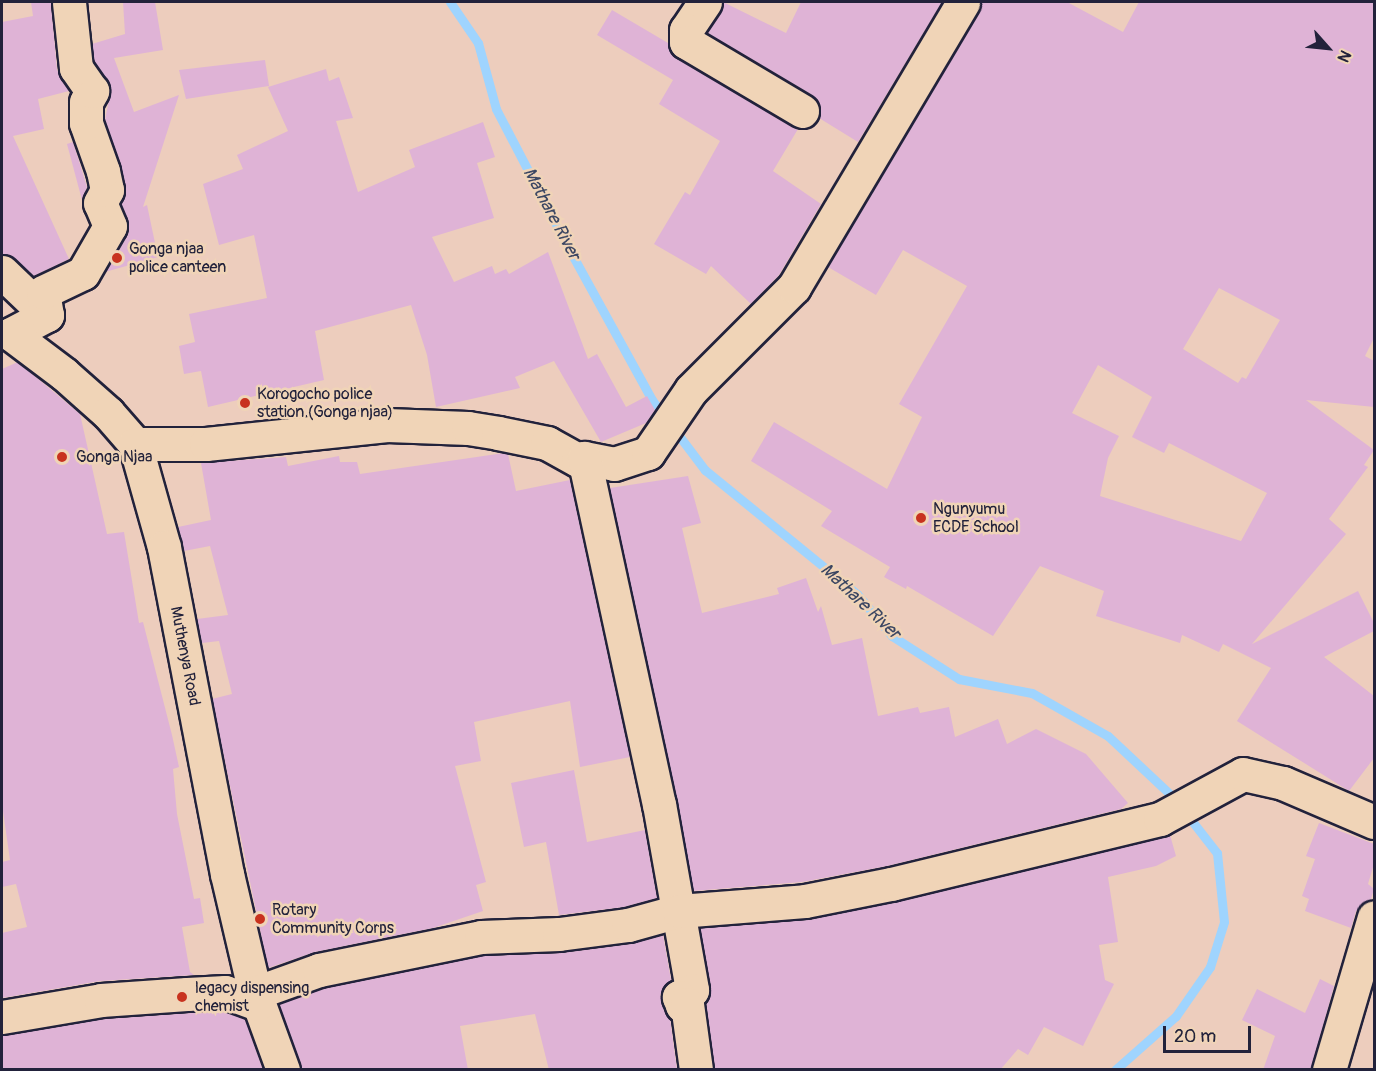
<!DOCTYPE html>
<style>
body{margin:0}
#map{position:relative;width:1376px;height:1071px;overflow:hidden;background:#edcdbd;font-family:Pangolin,sans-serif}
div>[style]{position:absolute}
.stream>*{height:9px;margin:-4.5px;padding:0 4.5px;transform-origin:4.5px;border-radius:4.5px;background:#9fd4fe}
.building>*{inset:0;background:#dfb3d6}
.roads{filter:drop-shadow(2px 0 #22223b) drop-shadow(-2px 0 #22223b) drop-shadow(0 2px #22223b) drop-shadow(0 -2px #22223b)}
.minor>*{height:33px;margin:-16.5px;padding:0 16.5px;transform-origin:16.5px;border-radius:16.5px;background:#f0d4b7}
.dots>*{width:16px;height:16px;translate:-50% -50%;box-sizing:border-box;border:3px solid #f0d4b7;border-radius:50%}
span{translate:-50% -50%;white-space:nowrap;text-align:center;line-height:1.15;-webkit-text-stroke:5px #f0d4b7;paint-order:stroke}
.poi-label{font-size:16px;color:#22223b}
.left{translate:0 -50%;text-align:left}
.street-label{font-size:16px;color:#22223b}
.water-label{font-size:18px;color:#3b4662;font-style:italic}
.frame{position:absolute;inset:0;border:3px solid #22223b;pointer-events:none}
.north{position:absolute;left:1298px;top:18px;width:60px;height:60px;-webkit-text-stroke:4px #f0d4b7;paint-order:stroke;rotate:117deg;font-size:16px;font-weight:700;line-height:24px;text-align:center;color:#22223b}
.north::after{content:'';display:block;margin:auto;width:21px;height:27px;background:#22223b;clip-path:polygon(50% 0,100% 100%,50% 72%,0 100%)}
.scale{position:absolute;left:1163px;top:1026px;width:88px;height:27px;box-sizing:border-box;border:3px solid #22223b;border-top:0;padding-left:8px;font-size:18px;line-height:21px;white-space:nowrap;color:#22223b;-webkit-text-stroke:4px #f0d4b7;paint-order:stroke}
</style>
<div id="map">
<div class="stream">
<i style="left:450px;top:2px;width:50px;rotate:55.7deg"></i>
<i style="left:478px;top:43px;width:68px;rotate:74.7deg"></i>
<i style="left:496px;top:109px;width:158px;rotate:62.5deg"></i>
<i style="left:569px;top:249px;width:172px;rotate:61.2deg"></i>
<i style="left:652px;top:400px;width:88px;rotate:52.9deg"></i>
<i style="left:705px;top:470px;width:196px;rotate:39.2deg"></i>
<i style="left:857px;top:594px;width:55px;rotate:50.2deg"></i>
<i style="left:892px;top:636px;width:80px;rotate:32.7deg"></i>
<i style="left:959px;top:679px;width:74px;rotate:10.9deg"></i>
<i style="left:1032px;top:693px;width:87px;rotate:29.5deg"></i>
<i style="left:1108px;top:736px;width:91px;rotate:43.2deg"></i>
<i style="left:1174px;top:798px;width:70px;rotate:52deg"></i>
<i style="left:1217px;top:853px;width:69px;rotate:84.2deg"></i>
<i style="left:1224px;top:922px;width:47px;rotate:107.3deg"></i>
<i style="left:1210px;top:967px;width:60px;rotate:124.8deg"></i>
<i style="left:1176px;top:1016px;width:81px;rotate:138.5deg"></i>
</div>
<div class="building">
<i style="clip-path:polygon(31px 2px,51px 2px,57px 70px,69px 91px,38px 99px,44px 129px,13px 136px,69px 259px,34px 276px,14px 258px,2px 254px,2px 22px,33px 16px)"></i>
<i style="clip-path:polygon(123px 2px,155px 2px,163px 50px,114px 58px,134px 112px,179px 95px,143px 207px,147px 205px,158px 257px,105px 272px,129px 227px,121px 204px,125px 187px,121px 167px,105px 120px,111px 89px,94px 61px,92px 44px,125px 34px)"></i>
<i style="clip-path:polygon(723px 2px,786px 33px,801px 2px,942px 2px,858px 142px,819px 118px,819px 102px,812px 95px,707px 33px)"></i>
<i style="clip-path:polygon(evenodd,982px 2px,1067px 2px,1123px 32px,1139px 2px,1374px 2px,1374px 338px,1365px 356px,1374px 361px,1374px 407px,1306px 400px,1374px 450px,1364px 465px,1368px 467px,1329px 519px,1346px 534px,1252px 644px,1358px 591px,1374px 623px,1374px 631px,1324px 657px,1374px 696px,1374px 758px,1349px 791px,1237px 721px,1271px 668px,1223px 644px,1219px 652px,1182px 635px,1180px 643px,1096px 616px,1104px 591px,1040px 566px,993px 636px,907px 586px,906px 589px,884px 577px,890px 567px,821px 526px,832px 511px,751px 461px,774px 422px,887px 489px,922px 417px,899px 404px,967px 286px,903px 250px,876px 295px,828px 267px,982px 2px,1219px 288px,1280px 320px,1246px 379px,1242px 377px,1238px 383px,1183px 349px,1219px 288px,982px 2px,1098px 365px,1152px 397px,1132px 437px,1164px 453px,1169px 443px,1267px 493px,1241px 541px,1100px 496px,1108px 458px,1119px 436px,1072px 413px,1098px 365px)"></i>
<i style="clip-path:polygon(612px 10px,668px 43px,676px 58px,798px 129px,773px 171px,821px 204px,779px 275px,751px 304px,711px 266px,706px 274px,654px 244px,685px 192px,690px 195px,720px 141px,659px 104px,673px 80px,597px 35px)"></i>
<i style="clip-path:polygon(265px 60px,269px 86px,186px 99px,179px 70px)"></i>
<i style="clip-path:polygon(326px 69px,329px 81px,339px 77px,353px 118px,336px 121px,358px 192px,415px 167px,409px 150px,483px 122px,495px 157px,477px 163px,494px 218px,432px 237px,454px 282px,492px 266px,495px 274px,506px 269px,509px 274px,548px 252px,588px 359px,597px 354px,626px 407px,647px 396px,655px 410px,646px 423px,601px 442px,554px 361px,515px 377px,520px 388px,436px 407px,427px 355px,411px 305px,315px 331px,324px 380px,208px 407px,201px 371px,184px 374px,179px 346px,195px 342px,189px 314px,267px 298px,254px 235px,219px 245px,203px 184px,243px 169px,237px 155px,288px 131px,268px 87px)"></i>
<i style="clip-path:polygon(73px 142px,87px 187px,82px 200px,67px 144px)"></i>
<i style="clip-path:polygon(18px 362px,80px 414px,107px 534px,124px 532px,139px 623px,143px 622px,172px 735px,179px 767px,173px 769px,177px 814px,194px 899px,200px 898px,204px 923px,182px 927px,190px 972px,194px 975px,100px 981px,2px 998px,2px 933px,27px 927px,16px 884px,2px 887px,2px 862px,10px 860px,2px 804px,2px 369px)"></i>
<i style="clip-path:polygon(504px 453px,508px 454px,516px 491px,570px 480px,630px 757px,580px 767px,570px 701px,474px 722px,481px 761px,455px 766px,486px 882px,476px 885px,483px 911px,433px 928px,315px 952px,268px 968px,212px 699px,232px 694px,219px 641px,202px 643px,197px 619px,228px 615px,210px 546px,184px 551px,178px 527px,211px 520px,201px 463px,286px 457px,288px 466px,339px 456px,340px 462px,357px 462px,360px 474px)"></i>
<i style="clip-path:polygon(688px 476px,701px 523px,682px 528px,702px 613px,779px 594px,777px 588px,806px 578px,818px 612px,821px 606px,832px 645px,862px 638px,878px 716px,918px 707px,920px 713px,949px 707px,955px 737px,998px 719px,1007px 744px,1036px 729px,1086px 754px,1128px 803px,1121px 809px,887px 866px,802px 882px,693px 891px,610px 488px)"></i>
<i style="clip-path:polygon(574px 770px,587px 842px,645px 830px,657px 898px,624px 907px,559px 915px,546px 842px,524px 847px,511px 783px)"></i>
<i style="clip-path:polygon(1319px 823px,1374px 844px,1374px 864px,1368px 884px,1374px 889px,1371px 899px,1356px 911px,1351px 928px,1305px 911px,1309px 899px,1302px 896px,1315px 859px,1306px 856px)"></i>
<i style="clip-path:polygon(1170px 835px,1176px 856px,1156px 866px,1108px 877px,1118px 942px,1099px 945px,1105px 980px,1114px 984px,1083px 1046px,1044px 1027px,1028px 1055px,1018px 1049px,1000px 1070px,714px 1070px,706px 1002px,710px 987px,700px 928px,807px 920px,895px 902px)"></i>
<i style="clip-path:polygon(663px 935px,671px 980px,660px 995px,670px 1019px,677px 1070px,549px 1070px,535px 1014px,460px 1026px,468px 1070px,301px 1070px,279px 1004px,324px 988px,483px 956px,561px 953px,630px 944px)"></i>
<i style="clip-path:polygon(1320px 979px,1334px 986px,1311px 1070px,1263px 1070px,1275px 1036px,1242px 1020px,1257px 989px,1305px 1013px)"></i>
<i style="clip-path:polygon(222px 1011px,245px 1019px,263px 1070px,2px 1070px,2px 1035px,103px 1019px)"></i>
</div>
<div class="roads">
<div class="minor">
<i style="left:705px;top:2px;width:34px;rotate:124deg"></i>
<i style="left:686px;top:30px;width:12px;rotate:90deg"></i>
<i style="left:686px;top:42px;width:135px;rotate:30.7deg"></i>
<i style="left:2px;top:272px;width:62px;rotate:43.7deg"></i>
<i style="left:47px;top:315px;width:41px;rotate:152.2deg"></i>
<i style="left:11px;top:334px;width:66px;rotate:37deg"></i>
<i style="left:64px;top:374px;width:59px;rotate:41.6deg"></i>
<i style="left:108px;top:413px;width:41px;rotate:48.9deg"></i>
<i style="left:135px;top:444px;width:107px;rotate:74.3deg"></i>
<i style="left:164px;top:547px;width:333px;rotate:79.1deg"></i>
<i style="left:227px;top:874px;width:122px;rotate:76.8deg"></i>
<i style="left:255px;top:993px;width:82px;rotate:70deg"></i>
<i style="left:47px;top:315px;width:23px;rotate:-100deg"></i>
<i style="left:43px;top:292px;width:44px;rotate:-25.4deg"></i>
<i style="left:83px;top:273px;width:54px;rotate:-60.1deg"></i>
<i style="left:110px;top:226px;width:25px;rotate:-113deg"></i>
<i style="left:100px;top:203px;width:15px;rotate:-62deg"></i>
<i style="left:107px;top:190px;width:19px;rotate:-102deg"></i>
<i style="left:103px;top:171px;width:51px;rotate:-109.5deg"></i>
<i style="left:86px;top:123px;width:21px;rotate:-90deg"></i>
<i style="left:86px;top:102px;width:13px;rotate:-61deg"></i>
<i style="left:92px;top:91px;width:28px;rotate:-125deg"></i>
<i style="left:76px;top:68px;width:66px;rotate:-96.1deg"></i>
<i style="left:135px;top:444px;width:71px"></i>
<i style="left:206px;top:444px;width:182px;rotate:-6deg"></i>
<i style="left:387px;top:425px;width:81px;rotate:2.1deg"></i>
<i style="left:468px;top:428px;width:30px;rotate:9deg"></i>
<i style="left:498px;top:433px;width:50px;rotate:11.5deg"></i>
<i style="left:547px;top:443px;width:35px;rotate:29deg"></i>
<i style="left:578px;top:460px;width:6px;rotate:-18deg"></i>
<i style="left:584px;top:458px;width:31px;rotate:11deg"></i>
<i style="left:614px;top:464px;width:36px;rotate:-18deg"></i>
<i style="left:648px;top:453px;width:76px;rotate:-55.7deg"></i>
<i style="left:691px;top:390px;width:146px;rotate:-45deg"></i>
<i style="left:794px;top:287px;width:331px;rotate:-59.3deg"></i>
<i style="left:584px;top:458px;width:354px;rotate:77.8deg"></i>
<i style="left:659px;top:804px;width:189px;rotate:79.9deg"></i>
<i style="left:692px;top:990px;width:15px;rotate:152deg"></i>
<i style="left:679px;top:997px;width:9px;rotate:69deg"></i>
<i style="left:682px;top:1005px;width:5px;rotate:-11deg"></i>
<i style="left:687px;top:1004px;width:67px;rotate:82.2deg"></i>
<i style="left:255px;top:993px;width:68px;rotate:-19.8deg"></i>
<i style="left:319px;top:970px;width:165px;rotate:-11.5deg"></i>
<i style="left:481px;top:937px;width:78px;rotate:-2.2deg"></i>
<i style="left:559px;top:934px;width:70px;rotate:-7.4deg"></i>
<i style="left:628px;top:925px;width:53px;rotate:-15.4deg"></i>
<i style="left:679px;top:911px;width:126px;rotate:-4.5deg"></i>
<i style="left:805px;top:901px;width:88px;rotate:-11.2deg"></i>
<i style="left:891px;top:884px;width:277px;rotate:-13.6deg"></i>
<i style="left:1160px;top:819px;width:94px;rotate:-28.5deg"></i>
<i style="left:1243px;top:774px;width:41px;rotate:12.7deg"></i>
<i style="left:1283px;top:783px;width:99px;rotate:23.2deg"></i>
<i style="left:2px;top:1017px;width:100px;rotate:-9.7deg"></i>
<i style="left:101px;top:1000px;width:86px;rotate:-4deg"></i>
<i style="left:187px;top:994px;width:38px;rotate:-3deg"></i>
<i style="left:225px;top:992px;width:35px;rotate:20deg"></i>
<i style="left:1329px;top:1070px;width:159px;rotate:-73.6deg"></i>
</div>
</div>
<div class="dots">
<i style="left:117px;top:258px;background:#c8321e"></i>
<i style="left:245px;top:403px;background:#c8321e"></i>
<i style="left:62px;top:457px;background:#c8321e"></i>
<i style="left:921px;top:518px;background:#c8321e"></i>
<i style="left:260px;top:919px;background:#c8321e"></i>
<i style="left:182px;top:997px;background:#c8321e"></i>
</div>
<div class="poi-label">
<span class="left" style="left:129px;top:258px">Gonga njaa<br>police canteen</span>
<span class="left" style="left:257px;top:403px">Korogocho police<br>station (Gonga njaa)</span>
<span class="left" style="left:76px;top:457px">Gonga Njaa</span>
<span class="left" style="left:933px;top:518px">Ngunyumu<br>ECDE School</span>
<span class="left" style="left:272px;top:919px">Rotary<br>Community Corps</span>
<span class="left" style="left:195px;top:997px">legacy dispensing<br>chemist</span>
</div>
<div class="street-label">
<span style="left:185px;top:656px;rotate:79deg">Muthenya Road</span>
</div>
<div class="water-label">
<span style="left:551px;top:214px;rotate:62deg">Mathare River</span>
<span style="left:860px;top:602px;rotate:43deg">Mathare River</span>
</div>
<div class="frame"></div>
<div class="north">N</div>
<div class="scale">20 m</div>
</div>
